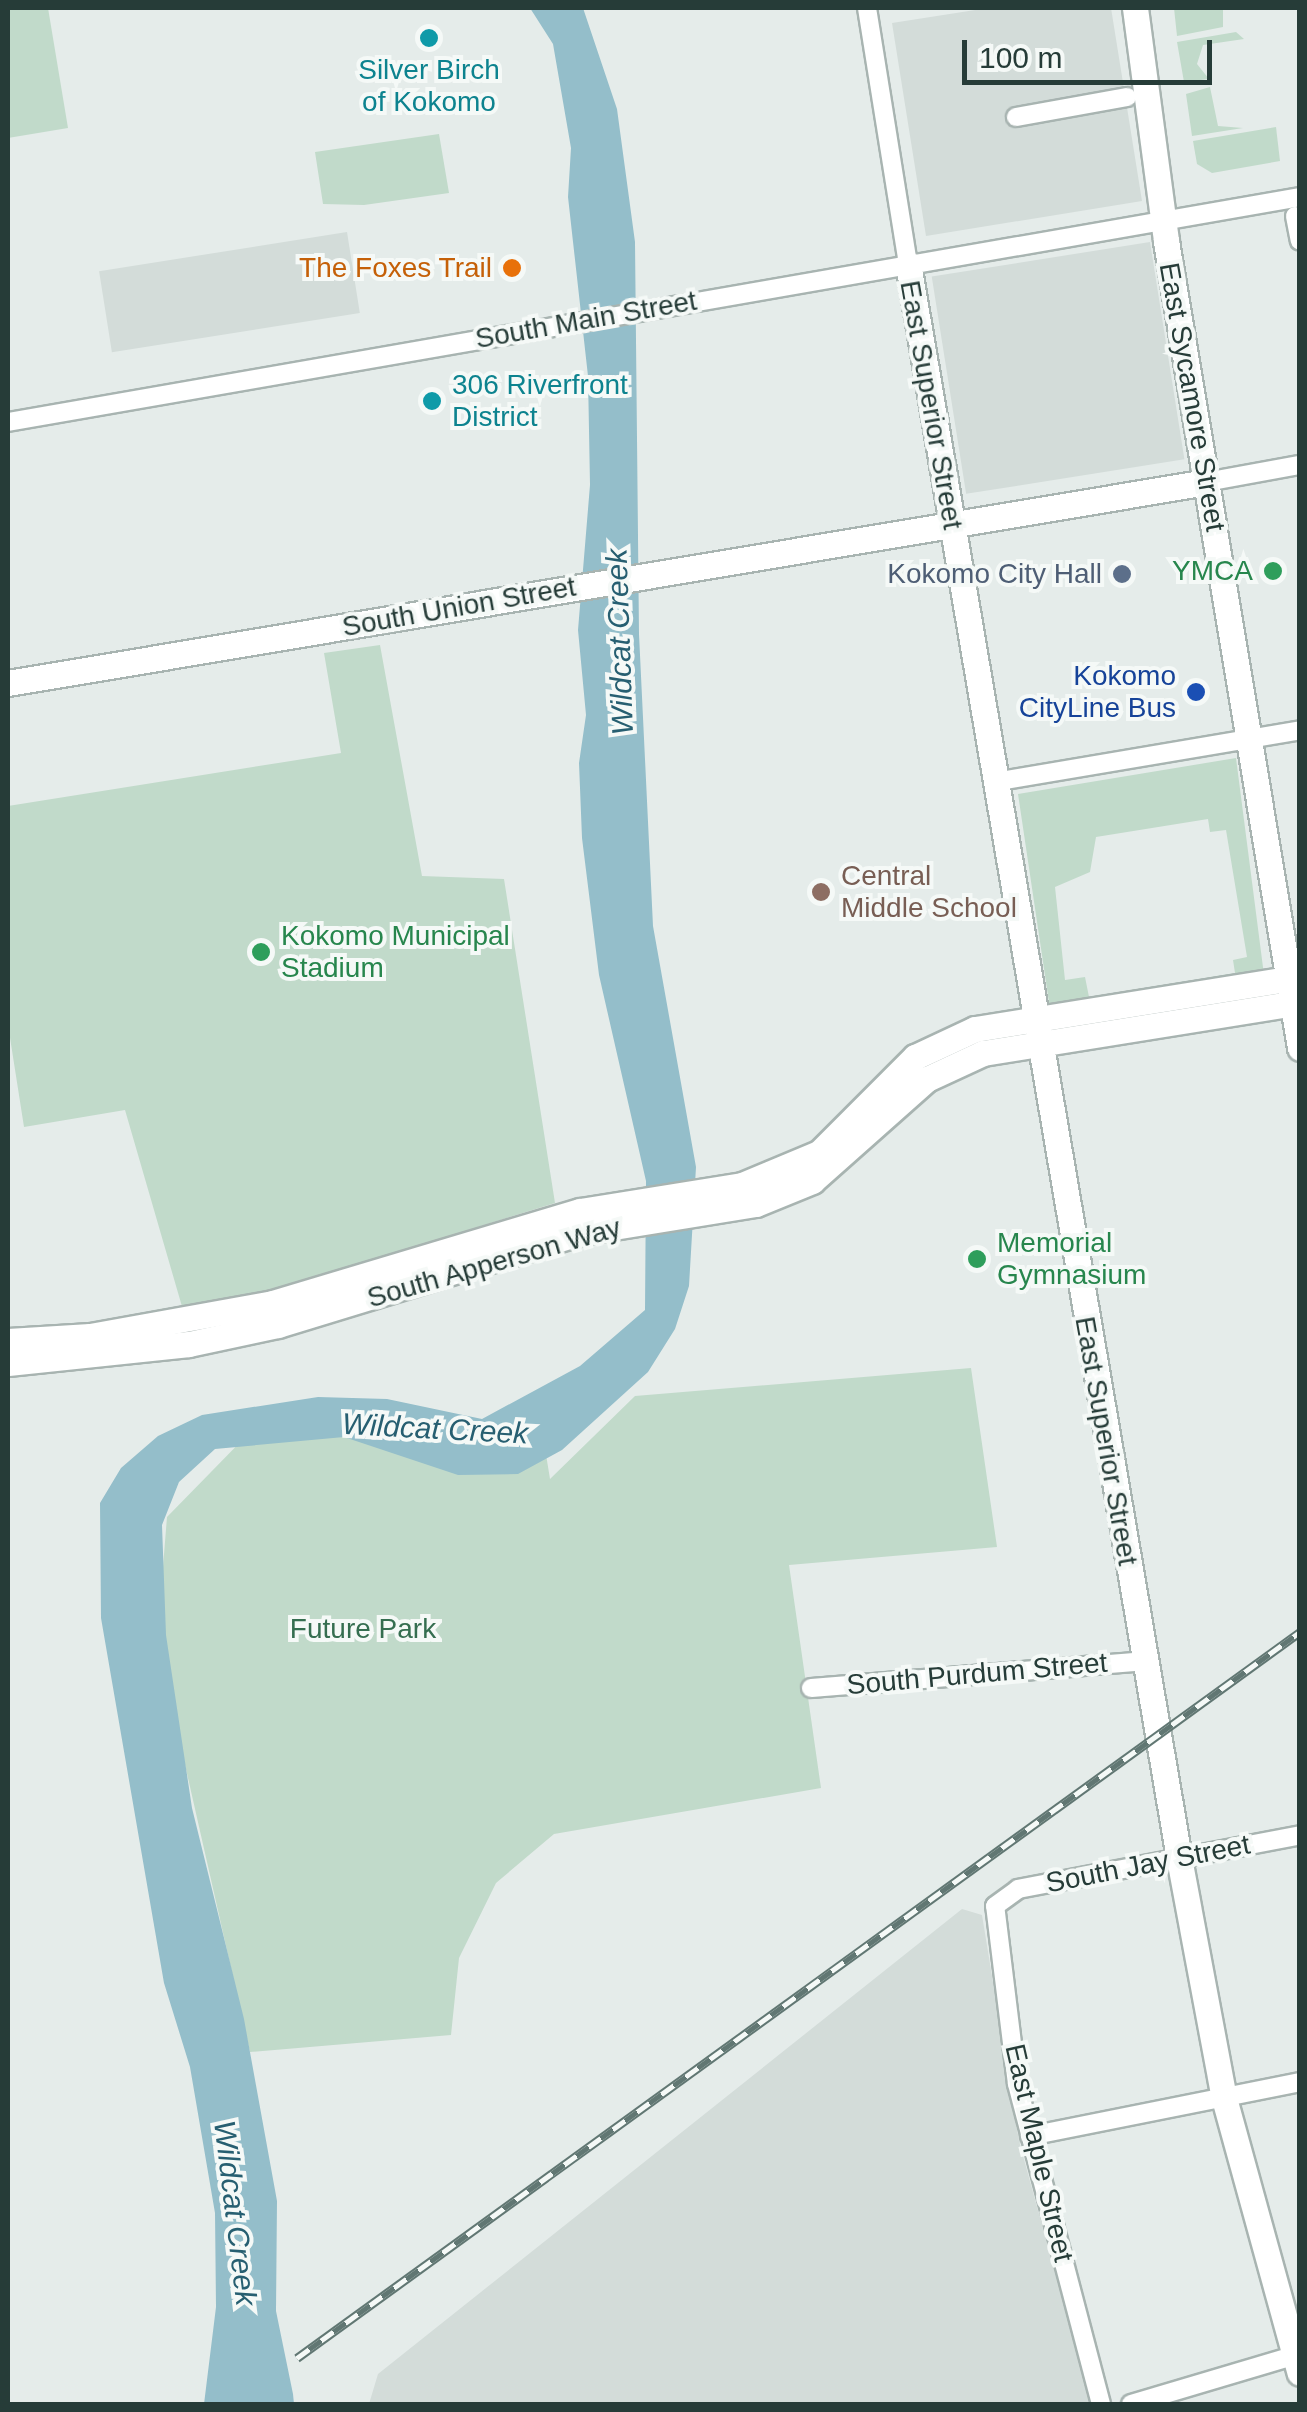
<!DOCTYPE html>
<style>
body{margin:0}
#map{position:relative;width:1307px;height:2412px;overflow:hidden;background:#e5ecea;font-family:Helvetica,sans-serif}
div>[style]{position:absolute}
.built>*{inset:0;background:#d3dcd9;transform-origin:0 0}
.green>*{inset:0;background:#c1daca}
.water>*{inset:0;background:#94beca}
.roads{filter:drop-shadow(2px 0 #a8b4b1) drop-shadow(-2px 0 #a8b4b1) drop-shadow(0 2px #a8b4b1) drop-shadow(0 -2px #a8b4b1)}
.street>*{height:18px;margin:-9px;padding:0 9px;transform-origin:9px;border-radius:9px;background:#fff}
.secondary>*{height:25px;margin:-12.5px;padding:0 12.5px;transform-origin:12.5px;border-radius:12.5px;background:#fff}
.rail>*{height:9px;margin-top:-4.5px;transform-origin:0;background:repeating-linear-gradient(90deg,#f5f9f7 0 15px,#617773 0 30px);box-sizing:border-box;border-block:2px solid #617773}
.dots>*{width:28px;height:28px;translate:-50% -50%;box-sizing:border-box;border:5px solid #f5f9f7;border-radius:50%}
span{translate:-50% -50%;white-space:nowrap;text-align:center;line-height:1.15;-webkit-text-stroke:8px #f5f9f7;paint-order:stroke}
.culture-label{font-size:28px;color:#0d838f}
.left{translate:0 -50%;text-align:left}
.food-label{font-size:28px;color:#c56008}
.right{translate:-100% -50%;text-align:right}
.street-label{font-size:28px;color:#263c38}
.leisure-label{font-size:28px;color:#27864d}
.service-label{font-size:28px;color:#4e5e75}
.transit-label{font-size:28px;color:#164399}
.education-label{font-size:28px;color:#785e54}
.park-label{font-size:28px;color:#356e50}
.water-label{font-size:30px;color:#275f71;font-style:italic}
.frame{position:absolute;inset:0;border:10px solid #263c38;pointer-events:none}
.scale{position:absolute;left:962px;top:40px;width:250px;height:45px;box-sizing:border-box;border:5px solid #263c38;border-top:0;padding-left:12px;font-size:30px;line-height:35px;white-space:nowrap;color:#263c38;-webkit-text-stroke:8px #f5f9f7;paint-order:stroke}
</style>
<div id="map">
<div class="built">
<i style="clip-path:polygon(988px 8px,1111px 8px,1142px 201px,926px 236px,892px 23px)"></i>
<i style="left:347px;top:232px;width:82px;height:251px;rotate:81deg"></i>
<i style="left:1150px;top:242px;width:220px;height:221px;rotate:81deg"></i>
<i style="clip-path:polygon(962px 1909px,982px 1915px,1019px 2141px,1091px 2404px,369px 2404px,378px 2374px)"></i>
</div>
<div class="green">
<i style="clip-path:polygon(8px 8px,48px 8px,68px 128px,8px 138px)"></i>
<i style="clip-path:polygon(1174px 8px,1223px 8px,1223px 27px,1177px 36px)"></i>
<i style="clip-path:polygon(1236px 32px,1244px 39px,1203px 45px,1197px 64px,1209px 79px,1184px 82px,1177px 42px)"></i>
<i style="clip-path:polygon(1210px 87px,1218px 126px,1243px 128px,1192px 136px,1186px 94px)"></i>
<i style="clip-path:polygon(1276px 127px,1280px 161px,1212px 173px,1197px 164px,1193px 141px)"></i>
<i style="clip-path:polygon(439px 134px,449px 193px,364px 205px,323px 204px,315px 152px)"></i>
<i style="clip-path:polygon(380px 645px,422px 876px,504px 879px,555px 1203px,256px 1296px,183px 1310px,125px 1110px,24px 1127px,8px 1025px,8px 806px,341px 753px,324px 653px)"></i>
<i style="clip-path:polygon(evenodd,1236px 758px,1264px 975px,1050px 1009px,1018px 794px,1236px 758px,1208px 819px,1210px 832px,1226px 830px,1247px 957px,1233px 960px,1235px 973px,1089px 997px,1085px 977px,1065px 980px,1055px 887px,1090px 872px,1096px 837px,1208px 819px)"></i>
<i style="clip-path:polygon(971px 1368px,997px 1547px,789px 1565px,821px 1788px,554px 1834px,496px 1883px,459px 1958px,451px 2035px,250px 2052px,157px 1641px,167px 1517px,254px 1428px,543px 1436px,550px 1479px,635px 1396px)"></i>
</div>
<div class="water">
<i style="clip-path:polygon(530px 8px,583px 8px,617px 109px,635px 242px,639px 634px,653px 926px,696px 1167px,689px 1286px,675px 1329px,648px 1372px,562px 1450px,518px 1474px,458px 1475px,344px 1437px,215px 1449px,179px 1482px,162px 1525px,166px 1635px,192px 1808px,244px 2019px,277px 2201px,276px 2311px,293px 2394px,294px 2404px,204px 2404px,216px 2307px,215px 2213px,190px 2067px,164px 1983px,101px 1618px,100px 1503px,121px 1468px,158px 1436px,202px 1415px,318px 1397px,387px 1399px,482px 1419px,580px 1366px,645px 1310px,646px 1181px,599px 975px,582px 838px,579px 763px,586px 715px,578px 630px,590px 485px,588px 376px,568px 197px,571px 148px,553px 44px)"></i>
</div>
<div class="roads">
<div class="street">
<i style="left:867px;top:8px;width:259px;rotate:80.9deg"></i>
<i style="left:1016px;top:117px;width:113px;rotate:-10.2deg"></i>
<i style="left:1295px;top:216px;width:25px;rotate:79deg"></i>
<i style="left:8px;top:422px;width:1311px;rotate:-9.88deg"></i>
<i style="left:1206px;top:482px;width:96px;rotate:-10.3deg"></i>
<i style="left:994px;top:782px;width:310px;rotate:-9.6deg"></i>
<i style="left:811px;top:1688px;width:334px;rotate:-4.6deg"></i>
<i style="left:1030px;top:2136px;width:275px;rotate:-11.3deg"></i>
<i style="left:1101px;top:2404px;width:331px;rotate:-104.7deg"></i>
<i style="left:1017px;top:2084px;width:179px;rotate:-97deg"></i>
<i style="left:995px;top:1906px;width:29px;rotate:-36deg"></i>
<i style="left:1018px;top:1889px;width:287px;rotate:-10.8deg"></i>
<i style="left:1131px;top:2404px;width:176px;rotate:-16.5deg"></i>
</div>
<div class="secondary">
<i style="left:1135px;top:8px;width:235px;rotate:82.4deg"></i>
<i style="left:1166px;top:241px;width:818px;rotate:80.57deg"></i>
<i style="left:908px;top:264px;width:1617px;rotate:80.35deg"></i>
<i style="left:1179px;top:1858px;width:244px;rotate:79.4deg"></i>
<i style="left:1224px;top:2098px;width:285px;rotate:74.6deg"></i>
<i style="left:8px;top:683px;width:1215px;rotate:-9.52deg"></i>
<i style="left:8px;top:1341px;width:82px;rotate:-3.5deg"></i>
<i style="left:90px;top:1336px;width:186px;rotate:-10.2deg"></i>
<i style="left:273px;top:1303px;width:320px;rotate:-16.7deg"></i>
<i style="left:580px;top:1211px;width:164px;rotate:-9.1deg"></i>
<i style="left:742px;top:1185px;width:83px;rotate:-22.6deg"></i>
<i style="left:819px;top:1153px;width:136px;rotate:-45deg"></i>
<i style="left:915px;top:1057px;width:66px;rotate:-25deg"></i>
<i style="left:975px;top:1029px;width:329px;rotate:-9.1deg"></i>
<i style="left:8px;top:1363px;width:182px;rotate:-6deg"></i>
<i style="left:189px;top:1344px;width:91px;rotate:-12.1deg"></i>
<i style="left:278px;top:1325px;width:319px;rotate:-17deg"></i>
<i style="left:583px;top:1232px;width:175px;rotate:-9.2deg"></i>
<i style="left:756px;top:1204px;width:61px;rotate:-22.3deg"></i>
<i style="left:812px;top:1181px;width:154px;rotate:-41.6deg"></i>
<i style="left:927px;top:1079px;width:62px;rotate:-24.9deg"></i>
<i style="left:983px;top:1053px;width:321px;rotate:-9.1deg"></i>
</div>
</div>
<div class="rail">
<i style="left:297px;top:2358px;width:1238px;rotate:-35.9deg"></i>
</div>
<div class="dots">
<i style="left:429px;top:38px;background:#0f9aa8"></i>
<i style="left:512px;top:268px;background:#e8710a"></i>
<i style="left:432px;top:401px;background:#0f9aa8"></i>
<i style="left:1273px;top:571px;background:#2e9e5b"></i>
<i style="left:1122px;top:574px;background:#5c6f8a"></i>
<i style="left:1196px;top:692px;background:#1a4fb4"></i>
<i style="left:821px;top:892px;background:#8d6e63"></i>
<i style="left:261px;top:952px;background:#2e9e5b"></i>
<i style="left:977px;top:1259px;background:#2e9e5b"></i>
</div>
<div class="culture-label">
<span style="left:429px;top:86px">Silver Birch<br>of Kokomo</span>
<span class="left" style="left:452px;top:401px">306 Riverfront<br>District</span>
</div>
<div class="food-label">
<span class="right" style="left:492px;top:268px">The Foxes Trail</span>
</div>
<div class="street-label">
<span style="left:586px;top:320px;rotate:-10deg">South Main Street</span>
<span style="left:1192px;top:397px;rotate:80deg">East Sycamore Street</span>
<span style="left:931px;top:405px;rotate:80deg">East Superior Street</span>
<span style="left:459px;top:607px;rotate:-10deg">South Union Street</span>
<span style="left:494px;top:1263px;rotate:-16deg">South Apperson Way</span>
<span style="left:1106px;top:1441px;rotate:80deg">East Superior Street</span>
<span style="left:977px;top:1674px;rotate:-5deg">South Purdum Street</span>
<span style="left:1148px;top:1864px;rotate:-11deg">South Jay Street</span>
<span style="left:1039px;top:2153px;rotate:77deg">East Maple Street</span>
</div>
<div class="leisure-label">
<span class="right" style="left:1253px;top:571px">YMCA</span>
<span class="left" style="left:281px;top:952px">Kokomo Municipal<br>Stadium</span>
<span class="left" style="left:997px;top:1259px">Memorial<br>Gymnasium</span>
</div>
<div class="service-label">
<span class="right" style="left:1102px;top:574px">Kokomo City Hall</span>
</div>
<div class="transit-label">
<span class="right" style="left:1176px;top:692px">Kokomo<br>CityLine Bus</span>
</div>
<div class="education-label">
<span class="left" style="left:841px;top:892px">Central<br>Middle School</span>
</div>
<div class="park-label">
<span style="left:363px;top:1629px">Future Park</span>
</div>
<div class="water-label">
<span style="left:620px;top:642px;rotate:-92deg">Wildcat Creek</span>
<span style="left:435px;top:1429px;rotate:3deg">Wildcat Creek</span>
<span style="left:235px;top:2213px;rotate:83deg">Wildcat Creek</span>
</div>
<div class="frame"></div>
<div class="scale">100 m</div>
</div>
